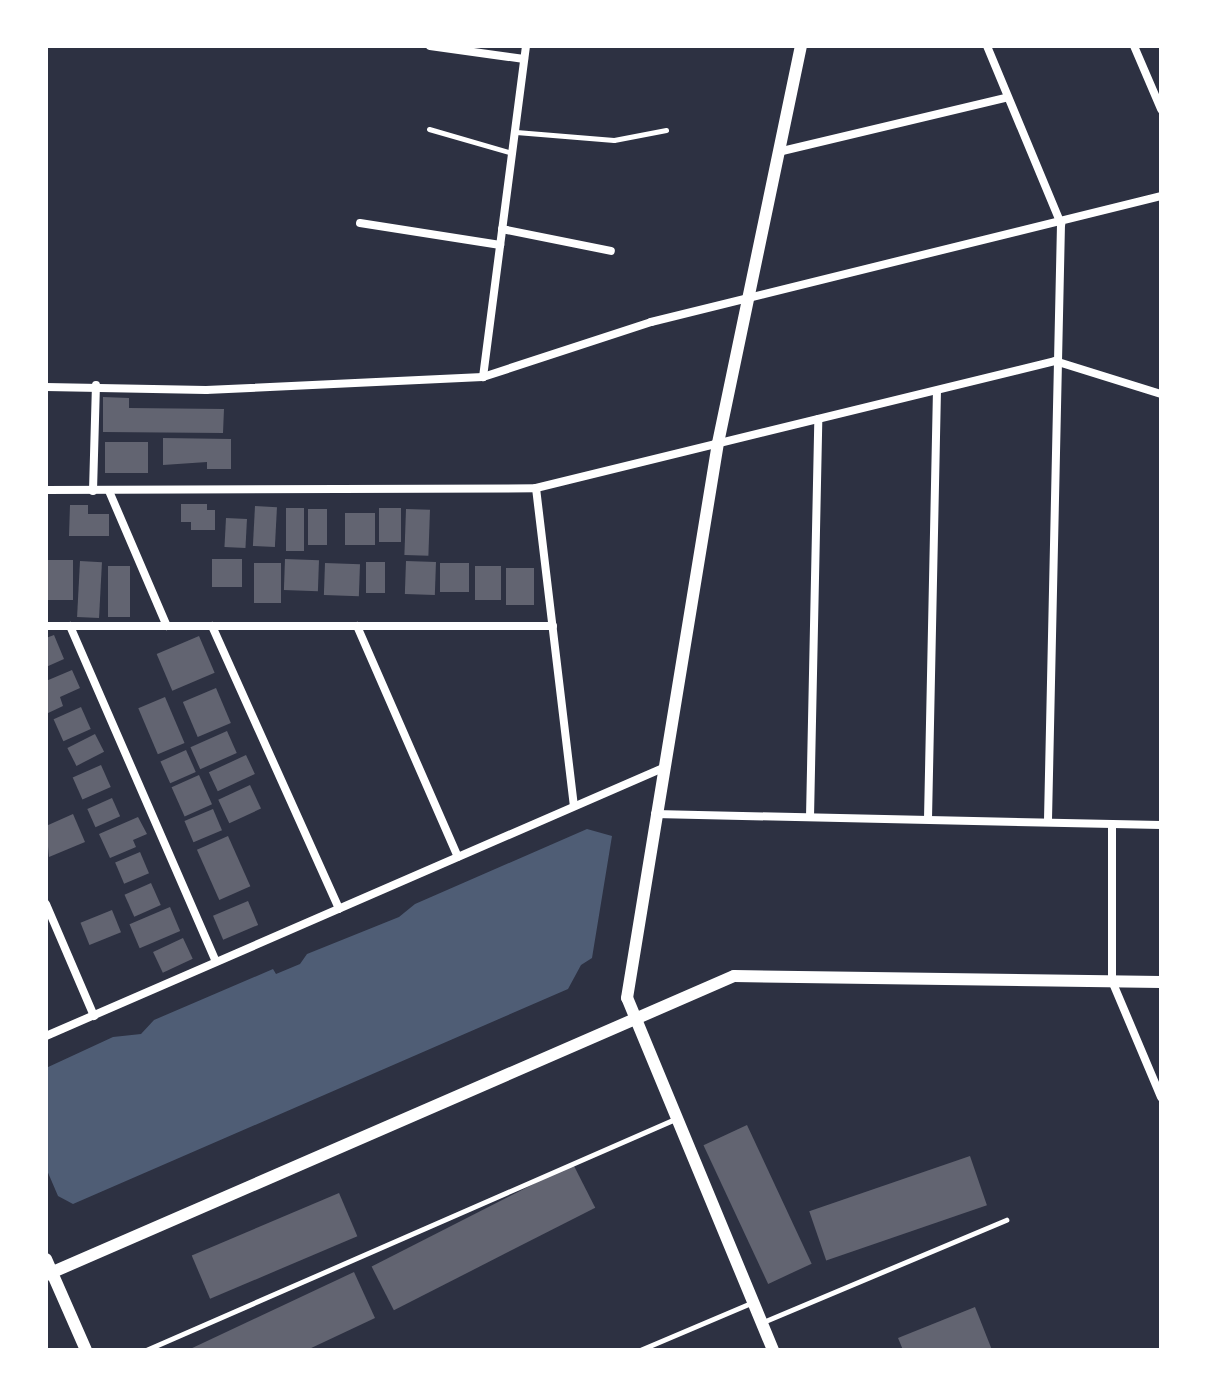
<!DOCTYPE html>
<style>
body{margin:0}
#map{position:relative;width:1207px;height:1396px;overflow:hidden;background:#2d3142;font-family:"Roboto Serif",serif}
div>[style]{position:absolute}
.water>*{inset:0;background:#4f5d75}
.building>*{inset:0;background:#626471;transform-origin:0 0}
.service>*{height:5px;margin:-2.5px;padding:0 2.5px;transform-origin:2.5px;border-radius:2.5px;background:#fff}
.minor>*{height:8px;margin:-4px;padding:0 4px;transform-origin:4px;border-radius:4px;background:#fff}
.tertiary>*{height:12px;margin:-6px;padding:0 6px;transform-origin:6px;border-radius:6px;background:#fff}
span{translate:-50% -50%;white-space:nowrap;text-align:center;line-height:1.15;-webkit-text-stroke:8px #fff;paint-order:stroke}
.frame{position:absolute;inset:0;border:48px solid #fff;pointer-events:none}
</style>
<div id="map">
<div class="water">
<i style="clip-path:polygon(587px 829px,612px 836px,592px 958px,581px 965px,568px 989px,73px 1204px,58px 1196px,46px 1168px,46px 1068px,113px 1037px,141px 1034px,154px 1020px,273px 969px,276px 974px,300px 964px,307px 954px,399px 917px,415px 904px)"></i>
</div>
<div class="building">
<i style="clip-path:polygon(103px 397px,129px 398px,129px 408px,224px 409px,223px 433px,103px 432px)"></i>
<i style="clip-path:polygon(163px 438px,231px 439px,231px 469px,207px 469px,207px 462px,163px 465px)"></i>
<i style="left:105px;top:442px;width:43px;height:31px"></i>
<i style="clip-path:polygon(181px 504px,207px 504px,207px 510px,215px 510px,215px 530px,191px 530px,191px 522px,181px 522px)"></i>
<i style="clip-path:polygon(70px 505px,88px 505px,88px 514px,109px 514px,109px 536px,69px 536px)"></i>
<i style="left:255px;top:506px;width:22px;height:40px;rotate:3deg"></i>
<i style="left:286px;top:508px;width:18px;height:43px"></i>
<i style="left:379px;top:508px;width:22px;height:34px"></i>
<i style="left:308px;top:509px;width:19px;height:36px"></i>
<i style="left:406px;top:509px;width:24px;height:46px;rotate:2deg"></i>
<i style="left:345px;top:513px;width:30px;height:32px"></i>
<i style="left:226px;top:518px;width:21px;height:29px;rotate:3deg"></i>
<i style="left:212px;top:559px;width:30px;height:28px"></i>
<i style="left:285px;top:559px;width:34px;height:31px;rotate:2deg"></i>
<i style="left:46px;top:560px;width:27px;height:40px"></i>
<i style="left:80px;top:561px;width:22px;height:56px;rotate:3deg"></i>
<i style="left:406px;top:561px;width:30px;height:33px;rotate:2deg"></i>
<i style="left:366px;top:562px;width:19px;height:31px"></i>
<i style="left:254px;top:563px;width:27px;height:40px"></i>
<i style="left:325px;top:563px;width:35px;height:32px;rotate:2deg"></i>
<i style="left:440px;top:563px;width:29px;height:29px"></i>
<i style="left:108px;top:566px;width:22px;height:51px"></i>
<i style="left:475px;top:566px;width:26px;height:34px"></i>
<i style="left:506px;top:568px;width:28px;height:37px"></i>
<i style="clip-path:polygon(54px 635px,64px 659px,46px 667px,46px 638px)"></i>
<i style="left:199px;top:636px;width:40px;height:46px;rotate:67deg"></i>
<i style="clip-path:polygon(72px 670px,80px 688px,60px 697px,63px 706px,46px 714px,46px 681px)"></i>
<i style="left:216px;top:688px;width:38px;height:36px;rotate:67deg"></i>
<i style="left:165px;top:697px;width:50px;height:29px;rotate:67deg"></i>
<i style="left:81px;top:707px;width:24px;height:30px;rotate:66deg"></i>
<i style="left:227px;top:731px;width:24px;height:40px;rotate:66deg"></i>
<i style="left:95px;top:734px;width:20px;height:31px;rotate:63deg"></i>
<i style="left:186px;top:750px;width:24px;height:28px;rotate:66deg"></i>
<i style="left:246px;top:755px;width:21px;height:41px;rotate:65deg"></i>
<i style="left:101px;top:765px;width:24px;height:31px;rotate:66deg"></i>
<i style="left:199px;top:775px;width:32px;height:30px;rotate:66deg"></i>
<i style="left:250px;top:785px;width:26px;height:35px;rotate:65deg"></i>
<i style="left:112px;top:798px;width:20px;height:27px;rotate:66deg"></i>
<i style="left:213px;top:809px;width:23px;height:31px;rotate:67deg"></i>
<i style="clip-path:polygon(73px 814px,85px 842px,49px 857px,46px 826px)"></i>
<i style="clip-path:polygon(138px 817px,147px 834px,133px 840px,136px 847px,110px 858px,99px 834px)"></i>
<i style="left:228px;top:836px;width:55px;height:34px;rotate:66deg"></i>
<i style="left:140px;top:852px;width:23px;height:27px;rotate:67deg"></i>
<i style="left:151px;top:883px;width:24px;height:29px;rotate:66deg"></i>
<i style="left:248px;top:901px;width:26px;height:38px;rotate:67deg"></i>
<i style="left:170px;top:907px;width:26px;height:44px;rotate:67deg"></i>
<i style="left:112px;top:910px;width:24px;height:34px;rotate:68deg"></i>
<i style="left:183px;top:938px;width:23px;height:33px;rotate:65deg"></i>
<i style="left:747px;top:1125px;width:153px;height:48px;rotate:65deg"></i>
<i style="left:970px;top:1156px;width:52px;height:170px;rotate:71deg"></i>
<i style="left:573px;top:1164px;width:49px;height:226px;rotate:63deg"></i>
<i style="left:339px;top:1193px;width:47px;height:160px;rotate:67deg"></i>
<i style="clip-path:polygon(354px 1272px,375px 1318px,307px 1350px,188px 1350px)"></i>
<i style="clip-path:polygon(975px 1307px,992px 1350px,903px 1350px,898px 1338px)"></i>
</div>
<div class="service">
<i style="left:429px;top:129px;width:86px;rotate:16.1deg"></i>
<i style="left:516px;top:132px;width:98px;rotate:4.7deg"></i>
<i style="left:614px;top:140px;width:53px;rotate:-10.9deg"></i>
<i style="left:763px;top:1322px;width:264px;rotate:-22.8deg"></i>
<i style="left:146px;top:1350px;width:577px;rotate:-23.59deg"></i>
<i style="left:640px;top:1350px;width:123px;rotate:-23deg"></i>
</div>
<div class="minor">
<i style="left:430px;top:46px;width:95px;rotate:7.9deg"></i>
<i style="left:526px;top:46px;width:334px;rotate:97.4deg"></i>
<i style="left:483px;top:377px;width:177px;rotate:-18.1deg"></i>
<i style="left:651px;top:322px;width:525px;rotate:-13.88deg"></i>
<i style="left:987px;top:46px;width:193px;rotate:67.4deg"></i>
<i style="left:1061px;top:224px;width:597px;rotate:91.25deg"></i>
<i style="left:1134px;top:46px;width:69px;rotate:66.8deg"></i>
<i style="left:778px;top:152px;width:236px;rotate:-13.4deg"></i>
<i style="left:360px;top:223px;width:142px;rotate:8.9deg"></i>
<i style="left:502px;top:229px;width:111px;rotate:11.4deg"></i>
<i style="left:46px;top:387px;width:160px;rotate:1.1deg"></i>
<i style="left:206px;top:390px;width:277px;rotate:-2.7deg"></i>
<i style="left:536px;top:488px;width:320px;rotate:83.2deg"></i>
<i style="left:46px;top:490px;width:490px;rotate:-0.2deg"></i>
<i style="left:536px;top:488px;width:534px;rotate:-13.75deg"></i>
<i style="left:1055px;top:361px;width:111px;rotate:17.3deg"></i>
<i style="left:93px;top:491px;width:106px;rotate:-88.4deg"></i>
<i style="left:109px;top:491px;width:147px;rotate:66.8deg"></i>
<i style="left:46px;top:626px;width:507px"></i>
<i style="left:70px;top:626px;width:366px;rotate:66.5deg"></i>
<i style="left:212px;top:626px;width:310px;rotate:65.8deg"></i>
<i style="left:357px;top:626px;width:252px;rotate:66.4deg"></i>
<i style="left:655px;top:814px;width:506px;rotate:1.25deg"></i>
<i style="left:810px;top:817px;width:398px;rotate:-88.8deg"></i>
<i style="left:928px;top:819px;width:428px;rotate:-88.8deg"></i>
<i style="left:1112px;top:824px;width:157px;rotate:90deg"></i>
<i style="left:1112px;top:981px;width:126px;rotate:67.1deg"></i>
<i style="left:46px;top:904px;width:122px;rotate:66.8deg"></i>
<i style="left:46px;top:1036px;width:673px;rotate:-23.48deg"></i>
</div>
<div class="tertiary">
<i style="left:46px;top:1259px;width:99px;rotate:66.3deg"></i>
<i style="left:46px;top:1275px;width:750px;rotate:-23.49deg"></i>
<i style="left:734px;top:976px;width:427px;rotate:0.8deg"></i>
<i style="left:773px;top:1350px;width:381px;rotate:-112.5deg"></i>
<i style="left:627px;top:998px;width:562px;rotate:-80.69deg"></i>
<i style="left:718px;top:443px;width:406px;rotate:-78.2deg"></i>
</div>
<div class="frame"></div>
</div>
